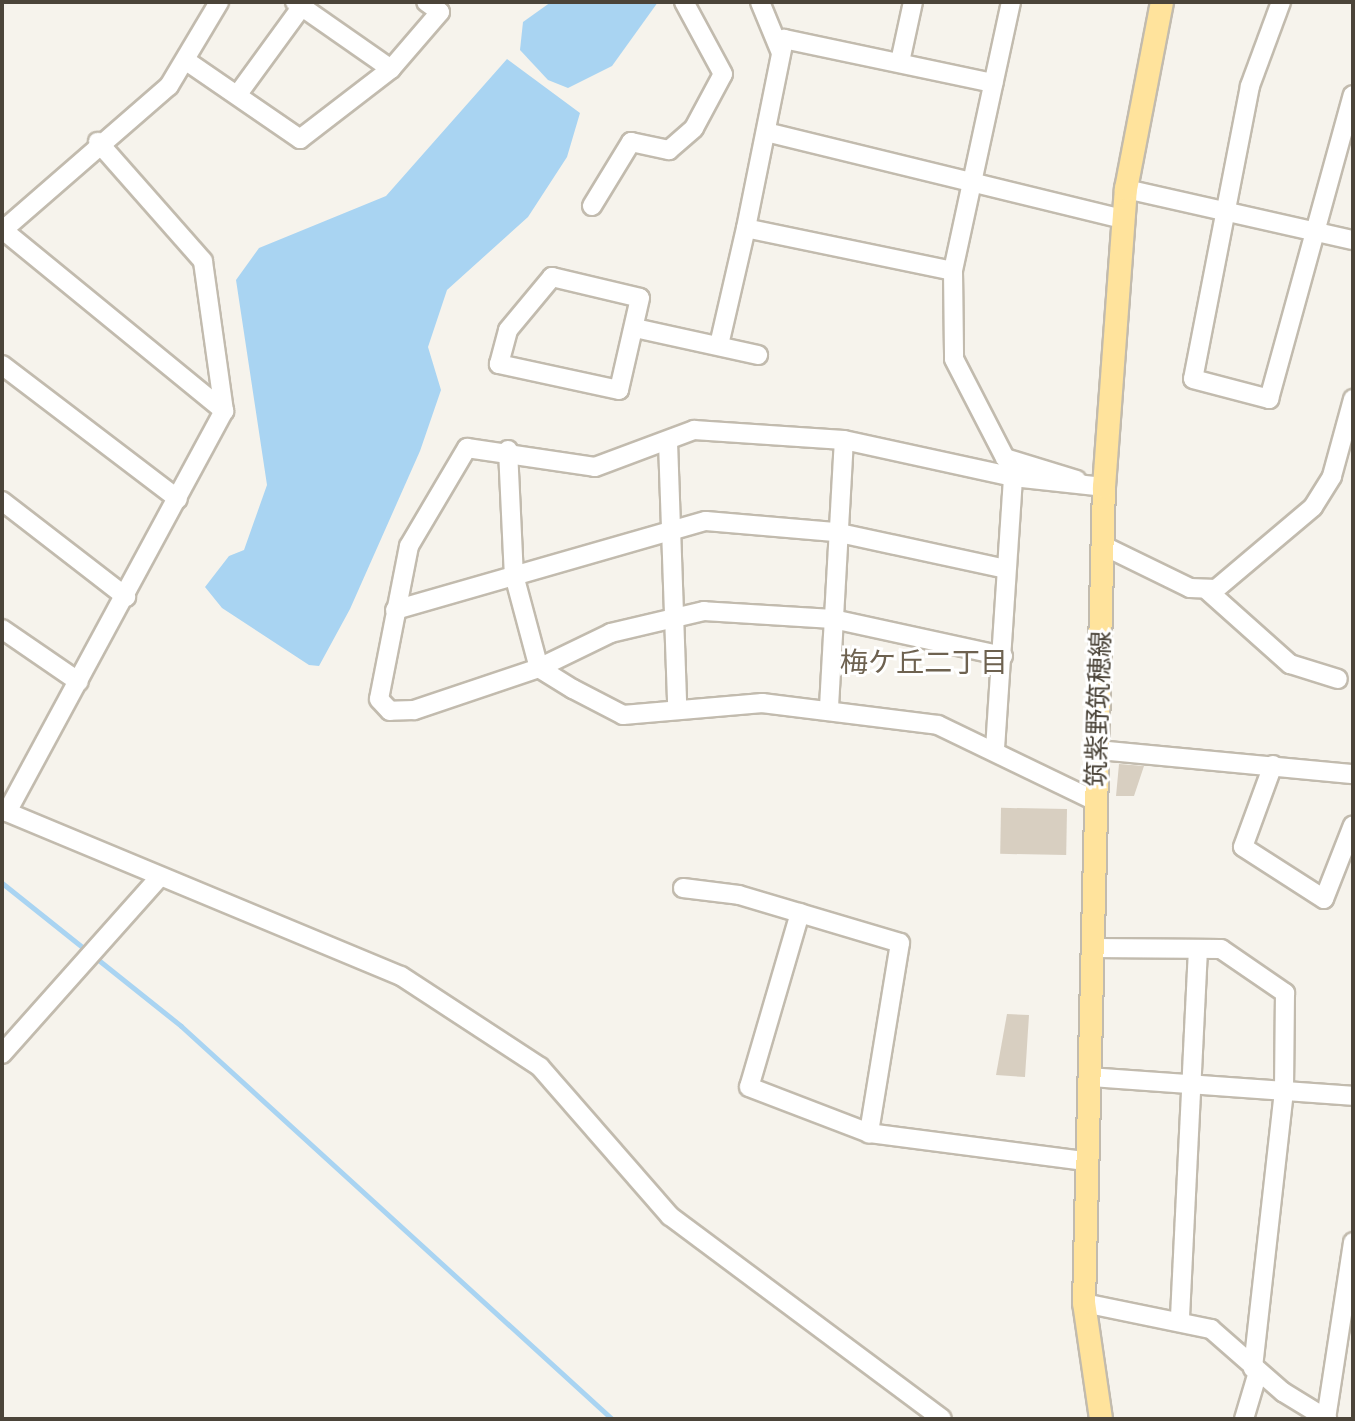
<!DOCTYPE html>
<meta charset="utf-8">
<style>
body{margin:0}
#map{position:relative;width:1355px;height:1421px;overflow:hidden;background:#f6f3ec;font-family:"Roboto Condensed","Noto Sans JP",sans-serif}
div>[style]{position:absolute}
.water>*{inset:0;background:#a9d4f2}
.stream>*{height:5px;margin:-2.5px;padding:0 2.5px;transform-origin:2.5px;border-radius:2.5px;background:#a9d4f2}
.building>*{inset:0;background:#d8cfc1;transform-origin:0 0}
.roads{filter:drop-shadow(2px 0 #c2bbae) drop-shadow(-2px 0 #c2bbae) drop-shadow(0 2px #c2bbae) drop-shadow(0 -2px #c2bbae)}
.minor>*{height:18px;margin:-9px;padding:0 9px;transform-origin:9px;border-radius:9px;background:#fff}
.major>*{height:22px;margin:-11px;padding:0 11px;transform-origin:11px;border-radius:11px;background:#ffe39c}
span{translate:-50% -50%;white-space:nowrap;text-align:center;line-height:1.15;-webkit-text-stroke:6px #fff;paint-order:stroke}
.street-label{font-size:26px;color:#4b4439}
.neighbourhood-label{font-size:28px;color:#6e6250}
.frame{position:absolute;inset:0;border:4px solid #4b4439;pointer-events:none}
</style>
<div id="map">
<div class="water">
<i style="clip-path:polygon(551px 2px,658px 2px,612px 66px,568px 88px,548px 80px,520px 50px,523px 22px)"></i>
<i style="clip-path:polygon(507px 59px,580px 113px,567px 157px,528px 217px,447px 290px,428px 347px,441px 390px,420px 451px,350px 609px,319px 666px,309px 665px,222px 608px,205px 587px,229px 556px,244px 550px,267px 485px,236px 280px,259px 248px,386px 196px)"></i>
</div>
<div class="stream">
<i style="left:2px;top:883px;width:229px;rotate:38.6deg"></i>
<i style="left:181px;top:1026px;width:583px;rotate:42.36deg"></i>
</div>
<div class="building">
<i style="clip-path:polygon(1119px 764px,1144px 766px,1134px 796px,1116px 796px)"></i>
<i style="left:1067px;top:809px;width:46px;height:66px;rotate:91deg"></i>
<i style="clip-path:polygon(1007px 1014px,1029px 1015px,1025px 1077px,996px 1075px)"></i>
</div>
<div class="roads">
<div class="minor">
<i style="left:295px;top:2px;width:117px;rotate:34.9deg"></i>
<i style="left:760px;top:2px;width:55px;rotate:67.6deg"></i>
<i style="left:1011px;top:2px;width:275px;rotate:102.2deg"></i>
<i style="left:953px;top:271px;width:88px;rotate:89.3deg"></i>
<i style="left:954px;top:359px;width:111px;rotate:62.7deg"></i>
<i style="left:1005px;top:458px;width:75px;rotate:17deg"></i>
<i style="left:1281px;top:2px;width:90px;rotate:110.3deg"></i>
<i style="left:1250px;top:86px;width:298px;rotate:101deg"></i>
<i style="left:1193px;top:379px;width:79px;rotate:14.7deg"></i>
<i style="left:1269px;top:399px;width:315px;rotate:-74.6deg"></i>
<i style="left:188px;top:62px;width:136px;rotate:34.5deg"></i>
<i style="left:300px;top:139px;width:115px;rotate:-37.6deg"></i>
<i style="left:391px;top:69px;width:75px;rotate:-49.3deg"></i>
<i style="left:440px;top:12px;width:17px;rotate:-144deg"></i>
<i style="left:900px;top:62px;width:61px;rotate:-77.8deg"></i>
<i style="left:238px;top:94px;width:114px;rotate:-53.9deg"></i>
<i style="left:766px;top:132px;width:367px;rotate:13.7deg"></i>
<i style="left:1126px;top:189px;width:232px;rotate:12.7deg"></i>
<i style="left:592px;top:206px;width:75px;rotate:-58.6deg"></i>
<i style="left:631px;top:142px;width:39px;rotate:12deg"></i>
<i style="left:669px;top:150px;width:33px;rotate:-41deg"></i>
<i style="left:694px;top:128px;width:61px;rotate:-61.8deg"></i>
<i style="left:723px;top:74px;width:82px;rotate:-118.4deg"></i>
<i style="left:3px;top:230px;width:286px;rotate:39.3deg"></i>
<i style="left:2px;top:231px;width:221px;rotate:-41deg"></i>
<i style="left:169px;top:86px;width:98px;rotate:-59.2deg"></i>
<i style="left:953px;top:271px;width:211px;rotate:-168.3deg"></i>
<i style="left:746px;top:228px;width:193px;rotate:-78.6deg"></i>
<i style="left:784px;top:39px;width:214px;rotate:11.9deg"></i>
<i style="left:552px;top:277px;width:90px;rotate:13.4deg"></i>
<i style="left:640px;top:298px;width:94px;rotate:102.9deg"></i>
<i style="left:619px;top:390px;width:123px;rotate:-167.8deg"></i>
<i style="left:499px;top:364px;width:35px;rotate:-75deg"></i>
<i style="left:508px;top:330px;width:69px;rotate:-50.3deg"></i>
<i style="left:635px;top:328px;width:126px;rotate:12.4deg"></i>
<i style="left:719px;top:345px;width:120px;rotate:-77deg"></i>
<i style="left:2px;top:365px;width:221px;rotate:37.3deg"></i>
<i style="left:668px;top:442px;width:264px;rotate:88deg"></i>
<i style="left:508px;top:450px;width:125px;rotate:87.3deg"></i>
<i style="left:514px;top:575px;width:96px;rotate:75deg"></i>
<i style="left:539px;top:668px;width:40px;rotate:32deg"></i>
<i style="left:573px;top:689px;width:56px;rotate:27.5deg"></i>
<i style="left:623px;top:715px;width:140px;rotate:-4.9deg"></i>
<i style="left:762px;top:703px;width:177px;rotate:7.1deg"></i>
<i style="left:938px;top:725px;width:177px;rotate:25.8deg"></i>
<i style="left:2px;top:501px;width:157px;rotate:37.7deg"></i>
<i style="left:1104px;top:546px;width:96px;rotate:26deg"></i>
<i style="left:1190px;top:588px;width:26px;rotate:2deg"></i>
<i style="left:1216px;top:589px;width:127px;rotate:-40.2deg"></i>
<i style="left:1313px;top:507px;width:36px;rotate:-58deg"></i>
<i style="left:1332px;top:476px;width:80px;rotate:-74.7deg"></i>
<i style="left:1208px;top:591px;width:110px;rotate:41.7deg"></i>
<i style="left:1290px;top:664px;width:50px;rotate:17.4deg"></i>
<i style="left:395px;top:610px;width:323px;rotate:-16deg"></i>
<i style="left:706px;top:521px;width:129px;rotate:4.9deg"></i>
<i style="left:835px;top:532px;width:175px;rotate:12.2deg"></i>
<i style="left:2px;top:629px;width:93px;rotate:34.5deg"></i>
<i style="left:1003px;top:656px;width:174px;rotate:-167.7deg"></i>
<i style="left:833px;top:619px;width:129px;rotate:-176.5deg"></i>
<i style="left:704px;top:611px;width:96px;rotate:166.7deg"></i>
<i style="left:611px;top:633px;width:80px;rotate:154.1deg"></i>
<i style="left:539px;top:668px;width:132px;rotate:161.4deg"></i>
<i style="left:414px;top:710px;width:24px;rotate:178deg"></i>
<i style="left:390px;top:711px;width:16px;rotate:-133deg"></i>
<i style="left:379px;top:699px;width:156px;rotate:-78.9deg"></i>
<i style="left:409px;top:546px;width:114px;rotate:-59.4deg"></i>
<i style="left:467px;top:448px;width:129px;rotate:8.4deg"></i>
<i style="left:595px;top:467px;width:106px;rotate:-20.5deg"></i>
<i style="left:694px;top:430px;width:150px;rotate:3.8deg"></i>
<i style="left:844px;top:440px;width:173px;rotate:12.3deg"></i>
<i style="left:1013px;top:477px;width:92px;rotate:6.3deg"></i>
<i style="left:829px;top:707px;width:267px;rotate:-86.8deg"></i>
<i style="left:995px;top:749px;width:273px;rotate:-86.2deg"></i>
<i style="left:1098px;top:750px;width:256px;rotate:5.4deg"></i>
<i style="left:1273px;top:765px;width:87px;rotate:110.1deg"></i>
<i style="left:1243px;top:847px;width:96px;rotate:32.7deg"></i>
<i style="left:1324px;top:899px;width:79px;rotate:-68.6deg"></i>
<i style="left:2px;top:810px;width:432px;rotate:22.6deg"></i>
<i style="left:401px;top:976px;width:166px;rotate:33.2deg"></i>
<i style="left:540px;top:1067px;width:198px;rotate:48.9deg"></i>
<i style="left:670px;top:1216px;width:339px;rotate:36.7deg"></i>
<i style="left:7px;top:812px;width:456px;rotate:-61.6deg"></i>
<i style="left:224px;top:411px;width:151px;rotate:-98deg"></i>
<i style="left:203px;top:261px;width:159px;rotate:-131.4deg"></i>
<i style="left:683px;top:888px;width:56px;rotate:7.1deg"></i>
<i style="left:739px;top:895px;width:168px;rotate:16.6deg"></i>
<i style="left:900px;top:943px;width:193px;rotate:99.3deg"></i>
<i style="left:869px;top:1133px;width:219px;rotate:7.4deg"></i>
<i style="left:800px;top:913px;width:181px;rotate:106.3deg"></i>
<i style="left:749px;top:1087px;width:129px;rotate:21deg"></i>
<i style="left:1093px;top:948px;width:128px;rotate:0.4deg"></i>
<i style="left:1221px;top:949px;width:78px;rotate:34.5deg"></i>
<i style="left:1285px;top:993px;width:98px;rotate:90.6deg"></i>
<i style="left:1284px;top:1091px;width:279px;rotate:96.4deg"></i>
<i style="left:2px;top:1054px;width:236px;rotate:-48.3deg"></i>
<i style="left:1090px;top:1077px;width:264px;rotate:4.1deg"></i>
<i style="left:1084px;top:1303px;width:130px;rotate:11.6deg"></i>
<i style="left:1211px;top:1329px;width:96px;rotate:41.2deg"></i>
<i style="left:1283px;top:1392px;width:52px;rotate:31.5deg"></i>
<i style="left:1180px;top:1317px;width:367px;rotate:-87.2deg"></i>
<i style="left:1244px;top:1419px;width:49px;rotate:-73.4deg"></i>
<i style="left:1326px;top:1419px;width:179px;rotate:-81.3deg"></i>
</div>
<div class="major">
<i style="left:1101px;top:1419px;width:117px;rotate:-98.3deg"></i>
<i style="left:1084px;top:1303px;width:816px;rotate:-88.6deg"></i>
<i style="left:1104px;top:487px;width:299px;rotate:-85.8deg"></i>
<i style="left:1126px;top:189px;width:190px;rotate:-79.1deg"></i>
</div>
</div>
<div class="street-label">
<span style="left:1099px;top:709px;rotate:-88deg">筑紫野筑穂線</span>
</div>
<div class="neighbourhood-label">
<span style="left:924px;top:663px">梅ケ丘二丁目</span>
</div>
<div class="frame"></div>
</div>
